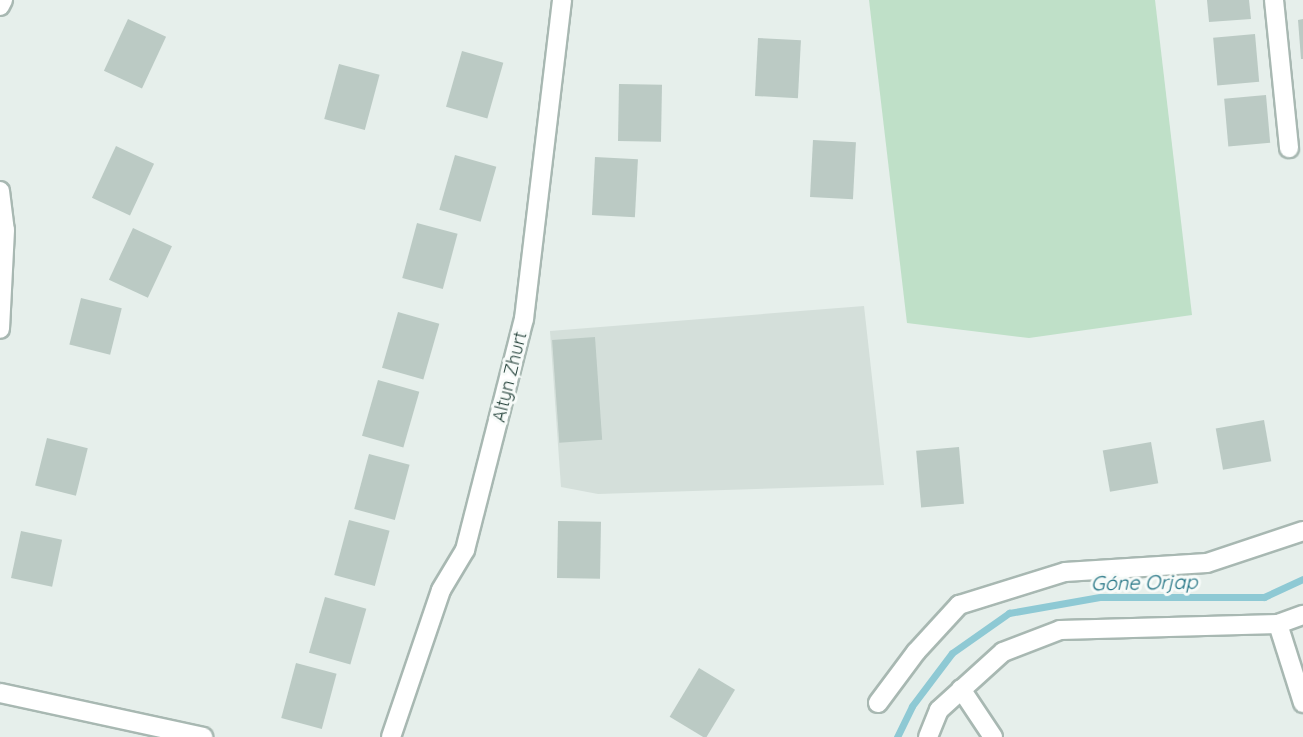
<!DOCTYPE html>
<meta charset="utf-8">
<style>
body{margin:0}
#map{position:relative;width:1303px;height:737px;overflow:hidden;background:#e6efeb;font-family:Quicksand,sans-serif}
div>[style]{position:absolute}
.built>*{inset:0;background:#d4dfda}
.green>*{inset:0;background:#bfe0c8}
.stream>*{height:7px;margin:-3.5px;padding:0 3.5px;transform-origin:3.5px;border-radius:3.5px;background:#8ec9d4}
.building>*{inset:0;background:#bbcac4;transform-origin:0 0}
.roads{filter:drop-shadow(2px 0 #a8b8b2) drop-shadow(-2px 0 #a8b8b2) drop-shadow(0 2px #a8b8b2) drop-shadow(0 -2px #a8b8b2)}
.minor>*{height:18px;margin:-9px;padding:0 9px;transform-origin:9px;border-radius:9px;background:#fff}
span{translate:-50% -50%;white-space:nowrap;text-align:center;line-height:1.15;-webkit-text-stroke:6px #f7fbf9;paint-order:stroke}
.street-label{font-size:18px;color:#24423a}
.water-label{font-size:20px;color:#1c6f80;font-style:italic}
</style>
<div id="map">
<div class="built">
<i style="clip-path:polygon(864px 306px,884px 485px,598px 494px,561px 487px,550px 331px)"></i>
</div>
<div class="green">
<i style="clip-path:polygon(869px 0,1155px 0,1192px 315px,1029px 338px,907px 323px)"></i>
</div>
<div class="stream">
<i style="left:897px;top:737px;width:34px;rotate:-64deg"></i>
<i style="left:912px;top:706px;width:66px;rotate:-53deg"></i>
<i style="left:952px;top:653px;width:70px;rotate:-35.1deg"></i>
<i style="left:1009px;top:613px;width:92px;rotate:-10deg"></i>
<i style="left:1100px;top:597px;width:164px"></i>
<i style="left:1264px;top:597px;width:43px;rotate:-24.8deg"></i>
</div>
<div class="building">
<i style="clip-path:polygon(1207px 0,1249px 0,1251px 19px,1209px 22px)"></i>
<i style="left:128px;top:19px;width:42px;height:57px;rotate:25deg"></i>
<i style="clip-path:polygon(1303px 19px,1303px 59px,1301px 59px,1298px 20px)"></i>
<i style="left:1255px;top:34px;width:48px;height:42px;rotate:85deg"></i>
<i style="left:758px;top:38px;width:43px;height:58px;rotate:3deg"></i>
<i style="left:462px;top:51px;width:43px;height:58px;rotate:16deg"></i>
<i style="left:339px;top:64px;width:42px;height:57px;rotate:15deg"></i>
<i style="left:619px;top:84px;width:43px;height:57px;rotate:1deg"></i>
<i style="left:1266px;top:95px;width:48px;height:42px;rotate:85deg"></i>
<i style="left:813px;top:140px;width:43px;height:57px;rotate:3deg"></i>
<i style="left:116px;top:146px;width:42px;height:57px;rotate:25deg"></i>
<i style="left:455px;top:155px;width:43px;height:57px;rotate:16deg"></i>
<i style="left:595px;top:157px;width:43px;height:58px;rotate:3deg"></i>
<i style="left:417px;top:223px;width:42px;height:57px;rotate:15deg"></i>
<i style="left:133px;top:228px;width:43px;height:57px;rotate:25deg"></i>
<i style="left:81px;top:298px;width:42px;height:48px;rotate:14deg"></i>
<i style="left:398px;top:312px;width:43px;height:58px;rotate:16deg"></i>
<i style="left:595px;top:337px;width:103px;height:43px;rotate:86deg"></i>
<i style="left:378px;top:380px;width:43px;height:58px;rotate:16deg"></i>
<i style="left:1264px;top:420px;width:42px;height:49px;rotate:80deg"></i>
<i style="left:47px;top:438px;width:42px;height:49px;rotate:14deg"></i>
<i style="left:1151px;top:442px;width:42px;height:49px;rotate:80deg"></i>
<i style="left:959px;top:447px;width:57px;height:43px;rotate:85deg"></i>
<i style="left:369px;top:454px;width:42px;height:57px;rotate:15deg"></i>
<i style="left:349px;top:520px;width:42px;height:57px;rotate:15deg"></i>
<i style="left:558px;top:521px;width:43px;height:57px;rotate:1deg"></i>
<i style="left:21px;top:531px;width:42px;height:48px;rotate:12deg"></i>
<i style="left:325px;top:597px;width:43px;height:58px;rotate:16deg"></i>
<i style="left:296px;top:663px;width:42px;height:57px;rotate:15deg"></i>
<i style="left:699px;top:668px;width:42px;height:57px;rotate:31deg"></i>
</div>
<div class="roads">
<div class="minor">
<i style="left:1274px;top:0;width:149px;rotate:84.2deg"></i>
<i style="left:0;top:6px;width:7px;rotate:-63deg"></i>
<i style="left:0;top:191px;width:39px;rotate:83deg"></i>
<i style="left:5px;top:230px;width:99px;rotate:92.9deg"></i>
<i style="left:1278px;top:624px;width:83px;rotate:72.4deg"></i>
<i style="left:961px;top:689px;width:58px;rotate:56.3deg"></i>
<i style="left:0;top:693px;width:208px;rotate:12.2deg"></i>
<i style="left:878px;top:703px;width:64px;rotate:-53.3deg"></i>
<i style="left:916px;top:652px;width:64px;rotate:-47.5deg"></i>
<i style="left:959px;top:605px;width:111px;rotate:-17.3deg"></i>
<i style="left:1065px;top:572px;width:142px;rotate:-3.6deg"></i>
<i style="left:1207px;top:563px;width:101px;rotate:-18.4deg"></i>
<i style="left:391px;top:737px;width:155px;rotate:-71.2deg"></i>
<i style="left:441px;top:590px;width:47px;rotate:-59deg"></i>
<i style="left:465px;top:550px;width:238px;rotate:-75.7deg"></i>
<i style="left:524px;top:319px;width:321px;rotate:-83.2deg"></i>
<i style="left:928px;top:737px;width:29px;rotate:-68deg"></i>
<i style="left:939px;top:710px;width:86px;rotate:-42.2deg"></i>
<i style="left:1003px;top:652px;width:61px;rotate:-21.1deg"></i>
<i style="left:1060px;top:630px;width:218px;rotate:-1.6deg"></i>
<i style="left:1278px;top:624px;width:27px;rotate:-20deg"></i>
</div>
</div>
<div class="street-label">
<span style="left:510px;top:377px;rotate:-76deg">Altyn Zhurt</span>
</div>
<div class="water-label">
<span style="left:1144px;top:582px;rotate:-1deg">Góne Orjap</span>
</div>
</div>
